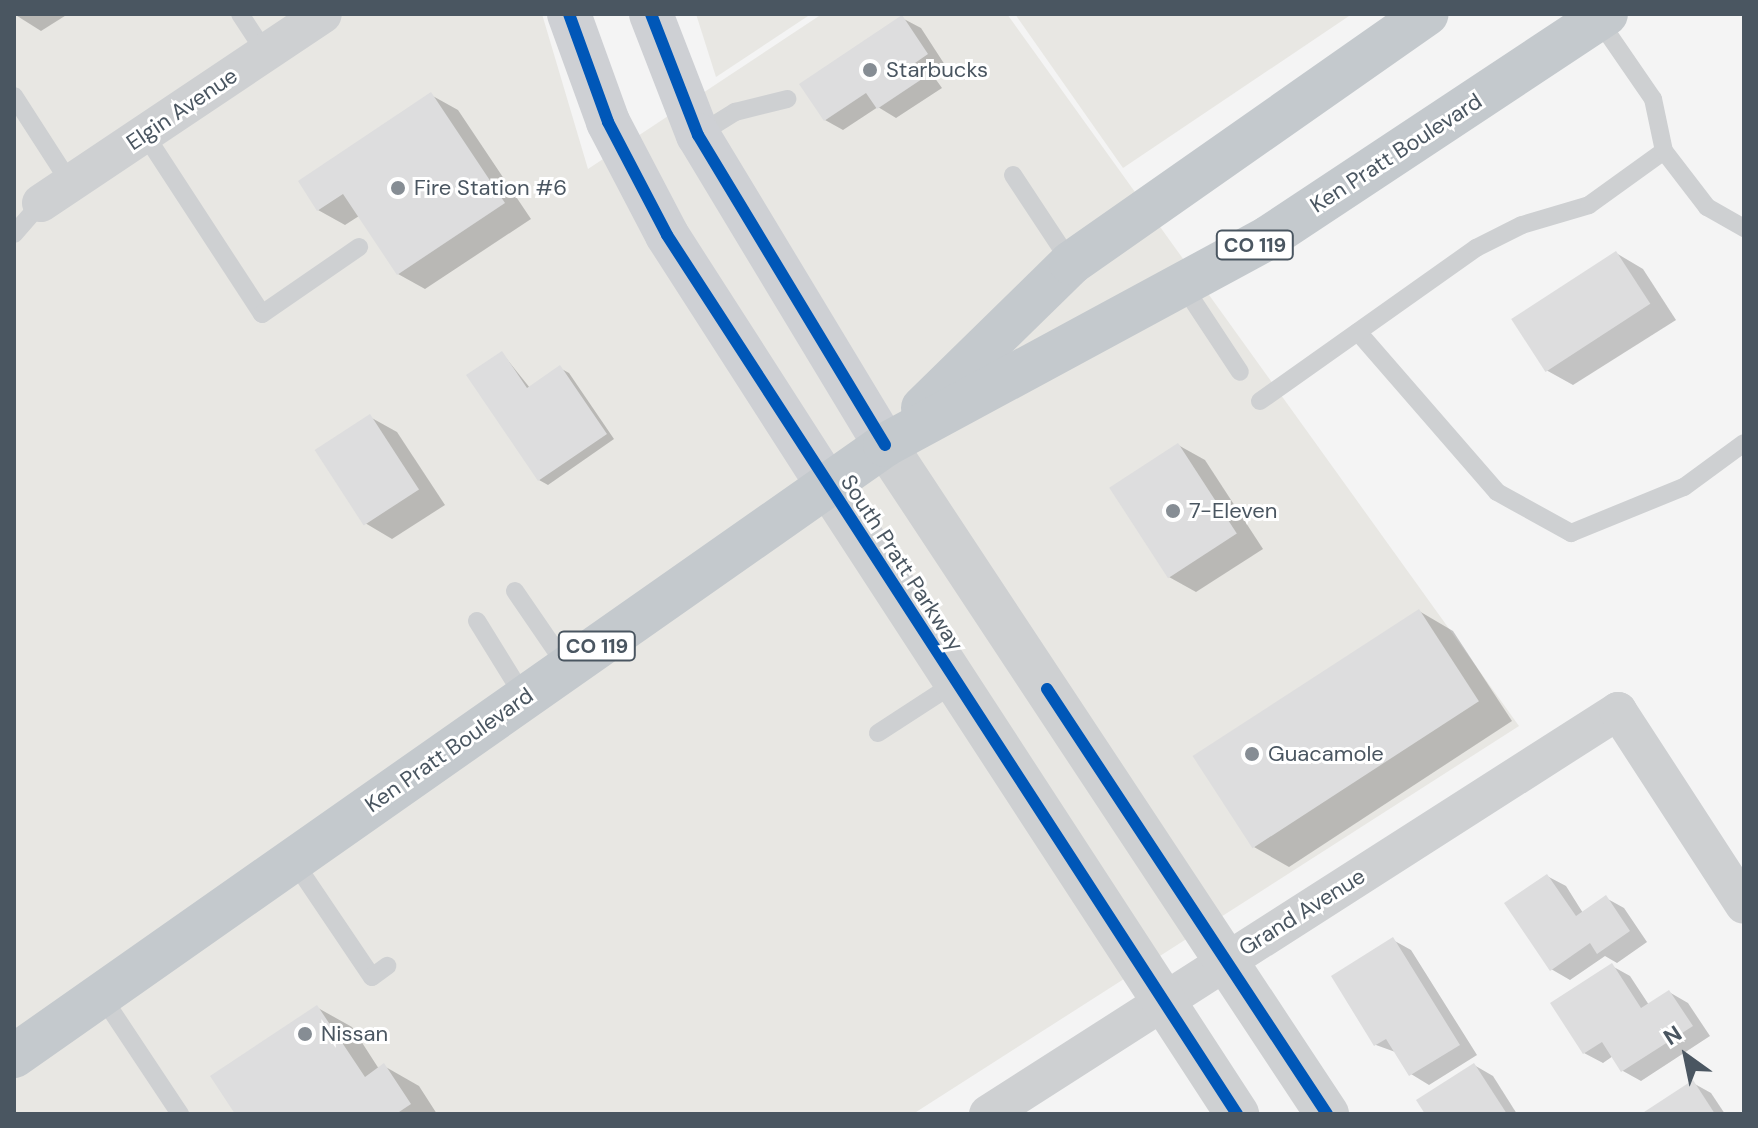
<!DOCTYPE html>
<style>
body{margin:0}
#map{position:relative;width:1758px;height:1128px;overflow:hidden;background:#f4f4f4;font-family:"DM Sans",sans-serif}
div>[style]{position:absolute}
.commercial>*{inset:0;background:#e8e7e3}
.shadow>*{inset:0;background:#0003}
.building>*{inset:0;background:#ddddde;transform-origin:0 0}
.service>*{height:18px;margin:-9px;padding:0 9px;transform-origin:9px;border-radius:9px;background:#ced0d2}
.minor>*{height:38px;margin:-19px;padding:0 19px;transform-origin:19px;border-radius:19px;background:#ced0d2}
.tertiary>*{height:44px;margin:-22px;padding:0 22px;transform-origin:22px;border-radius:22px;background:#ced0d2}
.secondary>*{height:44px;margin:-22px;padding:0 22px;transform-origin:22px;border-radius:22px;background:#ced0d4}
.trunk>*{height:44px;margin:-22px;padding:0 22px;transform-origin:22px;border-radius:22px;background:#c4c9cd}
.cycleway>*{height:12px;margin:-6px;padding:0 6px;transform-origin:6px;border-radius:6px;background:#0057b8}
.dots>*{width:22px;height:22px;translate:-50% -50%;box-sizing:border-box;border:4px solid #fff;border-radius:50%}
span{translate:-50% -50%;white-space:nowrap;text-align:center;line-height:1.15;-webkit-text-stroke:6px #fff;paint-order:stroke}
.shield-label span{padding:2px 6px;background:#fff;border:2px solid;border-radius:6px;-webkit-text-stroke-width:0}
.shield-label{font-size:20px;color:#4a5661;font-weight:700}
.poi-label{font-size:22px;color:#4a5661}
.left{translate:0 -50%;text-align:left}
.street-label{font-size:22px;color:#4a5661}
.frame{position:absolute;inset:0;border:16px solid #4a5661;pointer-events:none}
.north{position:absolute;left:1646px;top:1016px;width:80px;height:80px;-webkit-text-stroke:6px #fff;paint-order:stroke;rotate:327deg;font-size:22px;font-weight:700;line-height:32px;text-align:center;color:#4a5661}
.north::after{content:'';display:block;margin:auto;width:28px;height:36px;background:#4a5661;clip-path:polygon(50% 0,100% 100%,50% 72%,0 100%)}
</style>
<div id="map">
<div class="commercial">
<i style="clip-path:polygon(14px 14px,542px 14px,588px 169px,822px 14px,1007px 14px,1519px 726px,913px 1114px,14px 1114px)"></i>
<i style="clip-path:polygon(696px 14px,811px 14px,716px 77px)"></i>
<i style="clip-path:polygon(1015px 14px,1352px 14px,1123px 168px)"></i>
</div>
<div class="shadow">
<i style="clip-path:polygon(14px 14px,68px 14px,41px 31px)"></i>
<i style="clip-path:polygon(902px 18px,921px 28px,945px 65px,932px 74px,942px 88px,896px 118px,878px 107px,843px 130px,825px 120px)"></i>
<i style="clip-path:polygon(431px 95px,458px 110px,531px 219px,425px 289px,398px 274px,359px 216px,345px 225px,318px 210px)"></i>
<i style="clip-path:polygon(1616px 253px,1643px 269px,1676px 320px,1573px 385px,1546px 370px)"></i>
<i style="clip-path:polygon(502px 353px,530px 388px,560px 368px,569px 373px,614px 439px,548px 485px,539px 480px)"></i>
<i style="clip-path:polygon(370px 417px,397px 432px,445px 505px,392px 539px,365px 523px)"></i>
<i style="clip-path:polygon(1178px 445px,1205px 460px,1263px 549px,1196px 592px,1169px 577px)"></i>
<i style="clip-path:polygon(1419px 611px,1453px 631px,1512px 721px,1289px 867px,1254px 847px)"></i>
<i style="clip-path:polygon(1547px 876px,1566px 886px,1583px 913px,1606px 898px,1624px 908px,1647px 942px,1617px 963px,1605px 956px,1570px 980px,1551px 969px)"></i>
<i style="clip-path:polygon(1393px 940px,1411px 950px,1477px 1055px,1429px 1085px,1411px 1074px,1398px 1053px,1376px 1045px,1334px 977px)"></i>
<i style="clip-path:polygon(1612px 966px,1630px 976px,1649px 1005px,1669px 992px,1688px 1003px,1710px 1036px,1641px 1081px,1623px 1071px,1613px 1056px,1603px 1063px,1584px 1053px)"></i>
<i style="clip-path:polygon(318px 1008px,352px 1027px,379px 1069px,384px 1066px,419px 1086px,437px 1114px,237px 1114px)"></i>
<i style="clip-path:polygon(1474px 1065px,1493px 1076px,1517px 1114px,1428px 1114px)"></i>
<i style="clip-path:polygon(1693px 1083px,1711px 1093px,1725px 1114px,1646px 1114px)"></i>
</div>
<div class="building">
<i style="clip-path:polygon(902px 15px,928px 54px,915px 63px,925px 77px,877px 109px,866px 93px,824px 121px,799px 84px)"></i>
<i style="clip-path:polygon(431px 92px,505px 203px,397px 275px,343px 194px,317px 211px,298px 181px)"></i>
<i style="left:1616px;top:251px;width:63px;height:125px;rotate:57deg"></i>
<i style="clip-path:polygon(502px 351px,527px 388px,560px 365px,607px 434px,538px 481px,466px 375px)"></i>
<i style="left:370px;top:414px;width:90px;height:66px;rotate:57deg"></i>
<i style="left:1178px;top:443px;width:108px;height:82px;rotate:57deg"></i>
<i style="left:1419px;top:609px;width:110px;height:270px;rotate:57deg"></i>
<i style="clip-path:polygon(1547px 874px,1576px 916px,1606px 895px,1630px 931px,1597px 954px,1590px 943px,1550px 971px,1504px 903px)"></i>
<i style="clip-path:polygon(1393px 937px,1460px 1045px,1409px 1076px,1386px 1039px,1374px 1046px,1331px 976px)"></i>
<i style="clip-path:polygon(1612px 963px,1641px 1008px,1669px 990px,1693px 1026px,1621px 1072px,1602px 1042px,1583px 1054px,1550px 1003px)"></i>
<i style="clip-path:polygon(317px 1005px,365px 1077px,384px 1063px,411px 1104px,396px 1114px,235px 1114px,210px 1076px)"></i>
<i style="clip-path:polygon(1474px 1063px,1507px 1114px,1425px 1114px,1416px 1100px)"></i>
<i style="clip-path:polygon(1693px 1080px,1715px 1114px,1641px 1114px)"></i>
</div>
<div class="service">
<i style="left:240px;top:14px;width:45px;rotate:56.7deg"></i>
<i style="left:14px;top:96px;width:103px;rotate:57.2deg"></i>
<i style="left:144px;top:133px;width:216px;rotate:56.9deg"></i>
<i style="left:262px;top:314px;width:118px;rotate:-34.6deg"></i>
<i style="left:698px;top:135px;width:44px;rotate:-31.9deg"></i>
<i style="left:735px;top:112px;width:54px;rotate:-14deg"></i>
<i style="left:1664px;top:151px;width:71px;rotate:52.5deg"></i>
<i style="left:1707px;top:207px;width:43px;rotate:29.6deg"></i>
<i style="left:1013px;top:175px;width:105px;rotate:56.6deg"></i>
<i style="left:14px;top:234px;width:41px;rotate:-48.9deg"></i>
<i style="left:1182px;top:284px;width:105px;rotate:56.6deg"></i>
<i style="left:1358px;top:332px;width:212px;rotate:49deg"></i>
<i style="left:1497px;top:492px;width:85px;rotate:29deg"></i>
<i style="left:1571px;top:533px;width:122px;rotate:-22.2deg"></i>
<i style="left:1684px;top:487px;width:74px;rotate:-36.3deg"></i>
<i style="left:1260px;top:401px;width:265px;rotate:-35.3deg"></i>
<i style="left:1476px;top:248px;width:51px;rotate:-26.6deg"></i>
<i style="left:1522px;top:225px;width:70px;rotate:-16.6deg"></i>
<i style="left:1589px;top:205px;width:92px;rotate:-35.8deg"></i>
<i style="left:1664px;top:151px;width:53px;rotate:-101.9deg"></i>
<i style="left:1653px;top:99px;width:97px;rotate:-124.5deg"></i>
<i style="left:515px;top:591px;width:92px;rotate:55.6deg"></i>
<i style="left:477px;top:621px;width:89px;rotate:58.3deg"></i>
<i style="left:878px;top:733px;width:92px;rotate:-33deg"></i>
<i style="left:293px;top:860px;width:141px;rotate:56deg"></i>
<i style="left:372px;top:977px;width:19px;rotate:-36deg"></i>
<i style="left:101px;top:995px;width:143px;rotate:56.4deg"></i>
</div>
<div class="minor">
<i style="left:41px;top:203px;width:339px;rotate:-33.8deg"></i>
<i style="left:988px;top:1114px;width:748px;rotate:-32.61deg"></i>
<i style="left:1618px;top:711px;width:231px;rotate:57deg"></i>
</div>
<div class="tertiary">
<i style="left:885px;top:445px;width:802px;rotate:56.55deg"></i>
<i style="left:827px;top:484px;width:752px;rotate:56.94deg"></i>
</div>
<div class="secondary">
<i style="left:569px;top:14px;width:115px;rotate:70.1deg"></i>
<i style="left:608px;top:122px;width:127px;rotate:62.4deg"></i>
<i style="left:667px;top:235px;width:296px;rotate:57.3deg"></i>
<i style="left:651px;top:14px;width:130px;rotate:68.8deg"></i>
<i style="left:698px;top:135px;width:362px;rotate:58.9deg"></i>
</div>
<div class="trunk">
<i style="left:923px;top:408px;width:207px;rotate:-44.4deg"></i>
<i style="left:1071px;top:263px;width:434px;rotate:-35deg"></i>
<i style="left:14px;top:1056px;width:1064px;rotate:-35.05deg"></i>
<i style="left:885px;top:445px;width:437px;rotate:-28.4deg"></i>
<i style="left:1269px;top:237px;width:404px;rotate:-33.5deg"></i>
</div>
<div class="cycleway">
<i style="left:569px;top:14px;width:115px;rotate:70.1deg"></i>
<i style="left:608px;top:122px;width:127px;rotate:62.4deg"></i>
<i style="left:667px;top:235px;width:1048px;rotate:57.04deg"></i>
<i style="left:651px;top:14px;width:130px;rotate:68.8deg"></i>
<i style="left:698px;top:135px;width:362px;rotate:58.9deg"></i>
<i style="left:1047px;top:689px;width:509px;rotate:56.62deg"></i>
</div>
<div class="dots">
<i style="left:870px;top:70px;background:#868d94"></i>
<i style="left:398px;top:188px;background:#868d94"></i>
<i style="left:1173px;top:511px;background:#868d94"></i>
<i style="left:1252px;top:754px;background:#868d94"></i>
<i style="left:305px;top:1034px;background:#868d94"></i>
</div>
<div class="shield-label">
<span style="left:1255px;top:245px">CO 119</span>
<span style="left:597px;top:646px">CO 119</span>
</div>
<div class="poi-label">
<span class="left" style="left:886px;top:70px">Starbucks</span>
<span class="left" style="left:414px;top:188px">Fire Station #6</span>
<span class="left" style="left:1189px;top:511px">7-Eleven</span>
<span class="left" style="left:1268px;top:754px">Guacamole</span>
<span class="left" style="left:321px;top:1034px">Nissan</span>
</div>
<div class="street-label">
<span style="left:182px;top:109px;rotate:-34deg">Elgin Avenue</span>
<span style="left:1396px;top:153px;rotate:-33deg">Ken Pratt Boulevard</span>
<span style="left:902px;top:563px;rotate:57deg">South Pratt Parkway</span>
<span style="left:449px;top:750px;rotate:-35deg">Ken Pratt Boulevard</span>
<span style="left:1302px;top:912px;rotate:-32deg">Grand Avenue</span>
</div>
<div class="frame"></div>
<div class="north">N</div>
</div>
